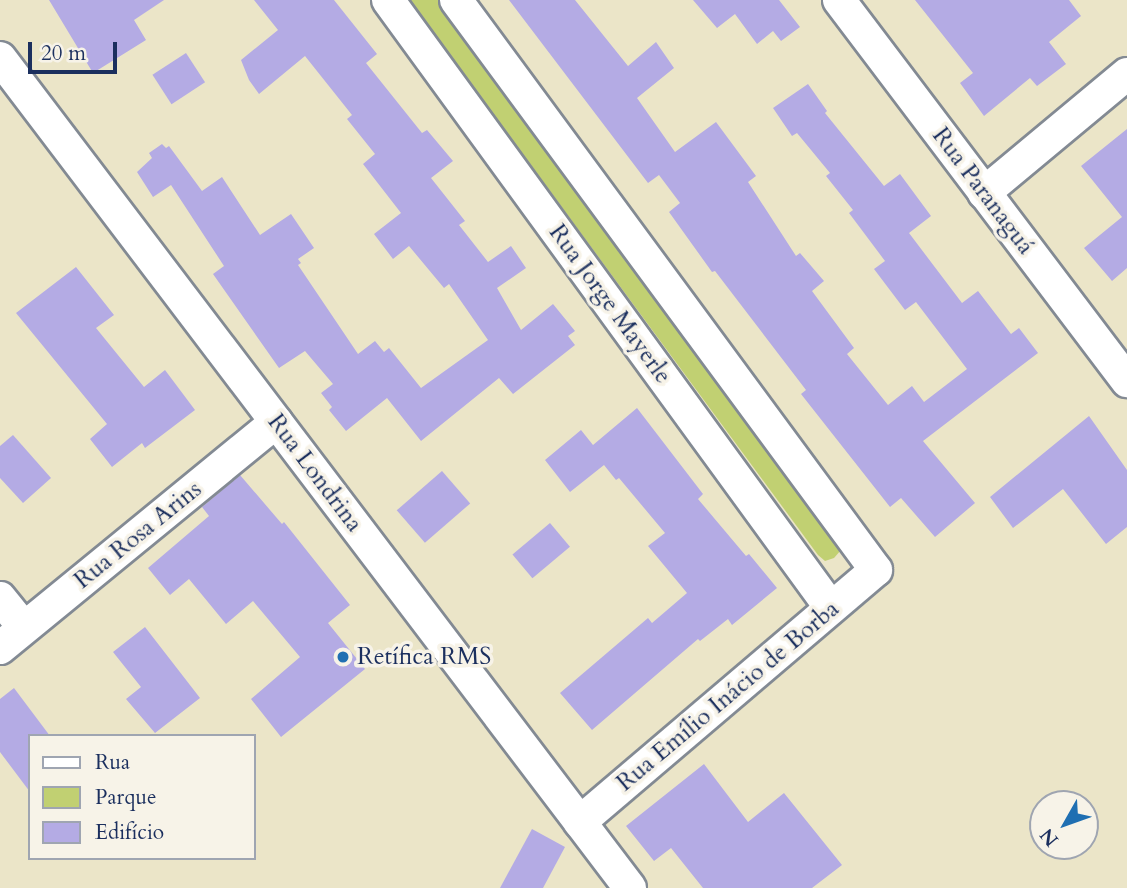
<!DOCTYPE html>
<meta charset="utf-8">
<style>
body{margin:0}
#map{position:relative;width:1127px;height:888px;overflow:hidden;background:#ebe5c8;font-family:Cardo,serif}
div>[style]{position:absolute}
.green>*{inset:0;background:#c1d072}
.building>*{inset:0;background:#b4abe4;transform-origin:0 0}
.roads{filter:drop-shadow(2px 0 #838a93) drop-shadow(-2px 0 #838a93) drop-shadow(0 2px #838a93) drop-shadow(0 -2px #838a93)}
.minor>*{height:32px;margin:-16px;padding:0 16px;transform-origin:16px;border-radius:16px;background:#fff}
.dots>*{width:19px;height:19px;translate:-50% -50%;box-sizing:border-box;border:4px solid #f7f3e8;border-radius:50%}
span{translate:-50% -50%;white-space:nowrap;text-align:center;line-height:1.15;-webkit-text-stroke:7px #f7f3e8;paint-order:stroke}
.street-label{font-size:24px;color:#1b2f5e}
.poi-label{font-size:24px;color:#1b2f5e}
.left{translate:0 -50%;text-align:left}
.legend{position:absolute;left:28px;top:734px;width:228px;height:126px;box-sizing:border-box;background:#f7f3e8;border:2px solid #9fa5b1;margin:0;padding:9px 12px;list-style:none;font-size:21px;color:#1b2f5e}
.legend li{display:flex;align-items:center;gap:14px;height:35px}
.legend b{width:35px;border:2px solid #9fa5b1}
.north{position:absolute;left:1029px;top:790px;width:70px;height:70px;box-sizing:border-box;background:#f7f3e8;border:2px solid #9fa5b1;border-radius:50%;rotate:230deg;font-size:19px;font-weight:700;line-height:28px;text-align:center;color:#1b2f5e}
.north::after{content:'';display:block;margin:auto;width:24px;height:32px;background:#1f6fb2;clip-path:polygon(50% 0,100% 100%,50% 72%,0 100%)}
.scale{position:absolute;left:28px;top:42px;width:89px;height:32px;box-sizing:border-box;border:4px solid #1b2f5e;border-top:0;padding-left:9px;font-size:21px;line-height:24px;white-space:nowrap;color:#1b2f5e;-webkit-text-stroke:5px #f7f3e8;paint-order:stroke}
</style>
<div id="map">
<div class="green">
<i style="clip-path:polygon(409px 0,438px 0,839px 543px,841px 550px,834px 558px,825px 561px,818px 555px)"></i>
</div>
<div class="building">
<i style="clip-path:polygon(49px 0,164px 0,134px 20px,146px 40px,93px 73px)"></i>
<i style="clip-path:polygon(254px 0,334px 0,377px 54px,366px 63px,422px 133px,427px 130px,453px 161px,431px 178px,465px 221px,459px 225px,488px 262px,511px 246px,526px 268px,497px 288px,521px 330px,553px 304px,575px 331px,568px 336px,575px 345px,513px 394px,499px 378px,421px 441px,387px 398px,346px 431px,329px 410px,332px 407px,321px 393px,333px 384px,305px 351px,279px 368px,213px 274px,224px 266px,171px 185px,153px 197px,137px 172px,152px 158px,149px 153px,162px 144px,166px 148px,169px 146px,202px 191px,222px 177px,260px 235px,291px 214px,314px 248px,298px 259px,301px 263px,298px 265px,358px 354px,375px 341px,384px 352px,389px 348px,421px 388px,488px 340px,449px 284px,444px 288px,409px 246px,393px 259px,374px 234px,401px 213px,363px 164px,375px 154px,347px 119px,352px 115px,305px 56px,259px 94px,249px 80px,241px 60px,278px 30px)"></i>
<i style="clip-path:polygon(509px 0,575px 0,628px 66px,656px 42px,674px 68px,637px 98px,675px 152px,716px 122px,756px 176px,748px 182px,796px 256px,800px 253px,824px 281px,812px 291px,854px 348px,847px 354px,888px 405px,912px 386px,924px 402px,967px 369px,916px 302px,905px 310px,874px 269px,885px 261px,849px 213px,853px 210px,826px 176px,830px 173px,797px 133px,792px 136px,773px 108px,808px 84px,827px 111px,825px 113px,884px 186px,900px 174px,931px 216px,909px 233px,962px 303px,978px 291px,1011px 334px,1019px 328px,1038px 353px,923px 441px,975px 503px,935px 537px,901px 498px,890px 507px,801px 394px,806px 390px,715px 271px,712px 272px,669px 212px,680px 203px,659px 175px,648px 183px)"></i>
<i style="clip-path:polygon(693px 0,779px 0,800px 27px,781px 41px,773px 31px,757px 44px,735px 14px,717px 28px)"></i>
<i style="clip-path:polygon(915px 0,1069px 0,1081px 16px,1049px 42px,1066px 64px,1037px 86px,1030px 78px,984px 116px,960px 83px,973px 73px)"></i>
<i style="left:186px;top:53px;width:35px;height:40px;rotate:57deg"></i>
<i style="clip-path:polygon(1127px 129px,1127px 268px,1112px 281px,1084px 248px,1122px 217px,1081px 166px)"></i>
<i style="clip-path:polygon(76px 267px,114px 315px,96px 328px,144px 387px,165px 370px,195px 410px,145px 448px,142px 443px,112px 467px,90px 439px,107px 424px,16px 313px)"></i>
<i style="clip-path:polygon(637px 408px,703px 494px,698px 499px,746px 556px,749px 554px,777px 588px,732px 625px,728px 619px,700px 641px,698px 639px,592px 730px,560px 693px,648px 618px,652px 623px,687px 593px,648px 546px,665px 533px,619px 478px,616px 480px,604px 465px,570px 492px,545px 460px,581px 430px,593px 445px)"></i>
<i style="clip-path:polygon(1089px 416px,1127px 470px,1127px 527px,1106px 544px,1063px 489px,1013px 528px,990px 497px)"></i>
<i style="clip-path:polygon(13px 435px,51px 478px,23px 503px,0 478px,0 446px)"></i>
<i style="left:442px;top:471px;width:43px;height:60px;rotate:49deg"></i>
<i style="clip-path:polygon(240px 475px,282px 524px,284px 522px,350px 605px,328px 623px,365px 669px,281px 737px,251px 699px,300px 657px,253px 601px,226px 624px,189px 579px,170px 595px,148px 568px,209px 516px,202px 507px)"></i>
<i style="left:550px;top:523px;width:31px;height:49px;rotate:50deg"></i>
<i style="clip-path:polygon(145px 627px,200px 698px,155px 733px,126px 699px,141px 687px,113px 652px)"></i>
<i style="clip-path:polygon(14px 688px,50px 736px,30px 736px,30px 792px,0 752px,0 699px)"></i>
<i style="clip-path:polygon(704px 764px,748px 822px,784px 793px,842px 865px,812px 888px,703px 888px,671px 848px,654px 861px,626px 826px)"></i>
<i style="clip-path:polygon(532px 829px,565px 847px,543px 888px,500px 888px)"></i>
</div>
<div class="roads">
<div class="minor">
<i style="left:388px;top:0;width:752px;rotate:53.92deg"></i>
<i style="left:456px;top:0;width:708px;rotate:53.62deg"></i>
<i style="left:876px;top:570px;width:389px;rotate:139.6deg"></i>
<i style="left:839px;top:0;width:478px;rotate:52.9deg"></i>
<i style="left:0;top:58px;width:1042px;rotate:52.8deg"></i>
<i style="left:984px;top:193px;width:186px;rotate:-39.8deg"></i>
<i style="left:0;top:598px;width:38px;rotate:51deg"></i>
<i style="left:0;top:648px;width:357px;rotate:-39.3deg"></i>
</div>
</div>
<div class="dots">
<i style="left:343px;top:657px;background:#1f6fb2"></i>
</div>
<div class="street-label">
<span style="left:983px;top:191px;rotate:53deg">Rua Paranaguá</span>
<span style="left:610px;top:304px;rotate:54deg">Rua Jorge Mayerle</span>
<span style="left:315px;top:473px;rotate:53deg">Rua Londrina</span>
<span style="left:138px;top:535px;rotate:-39deg">Rua Rosa Arins</span>
<span style="left:728px;top:696px;rotate:-40deg">Rua Emílio Inácio de Borba</span>
</div>
<div class="poi-label">
<span class="left" style="left:357px;top:657px">Retífica RMS</span>
</div>
<ul class="legend">
<li><b style="height:9px;background:#fff"></b>Rua</li>
<li><b style="height:19px;background:#c1d072"></b>Parque</li>
<li><b style="height:19px;background:#b4abe4"></b>Edifício</li>
</ul>
<div class="north">N</div>
<div class="scale">20 m</div>
</div>
